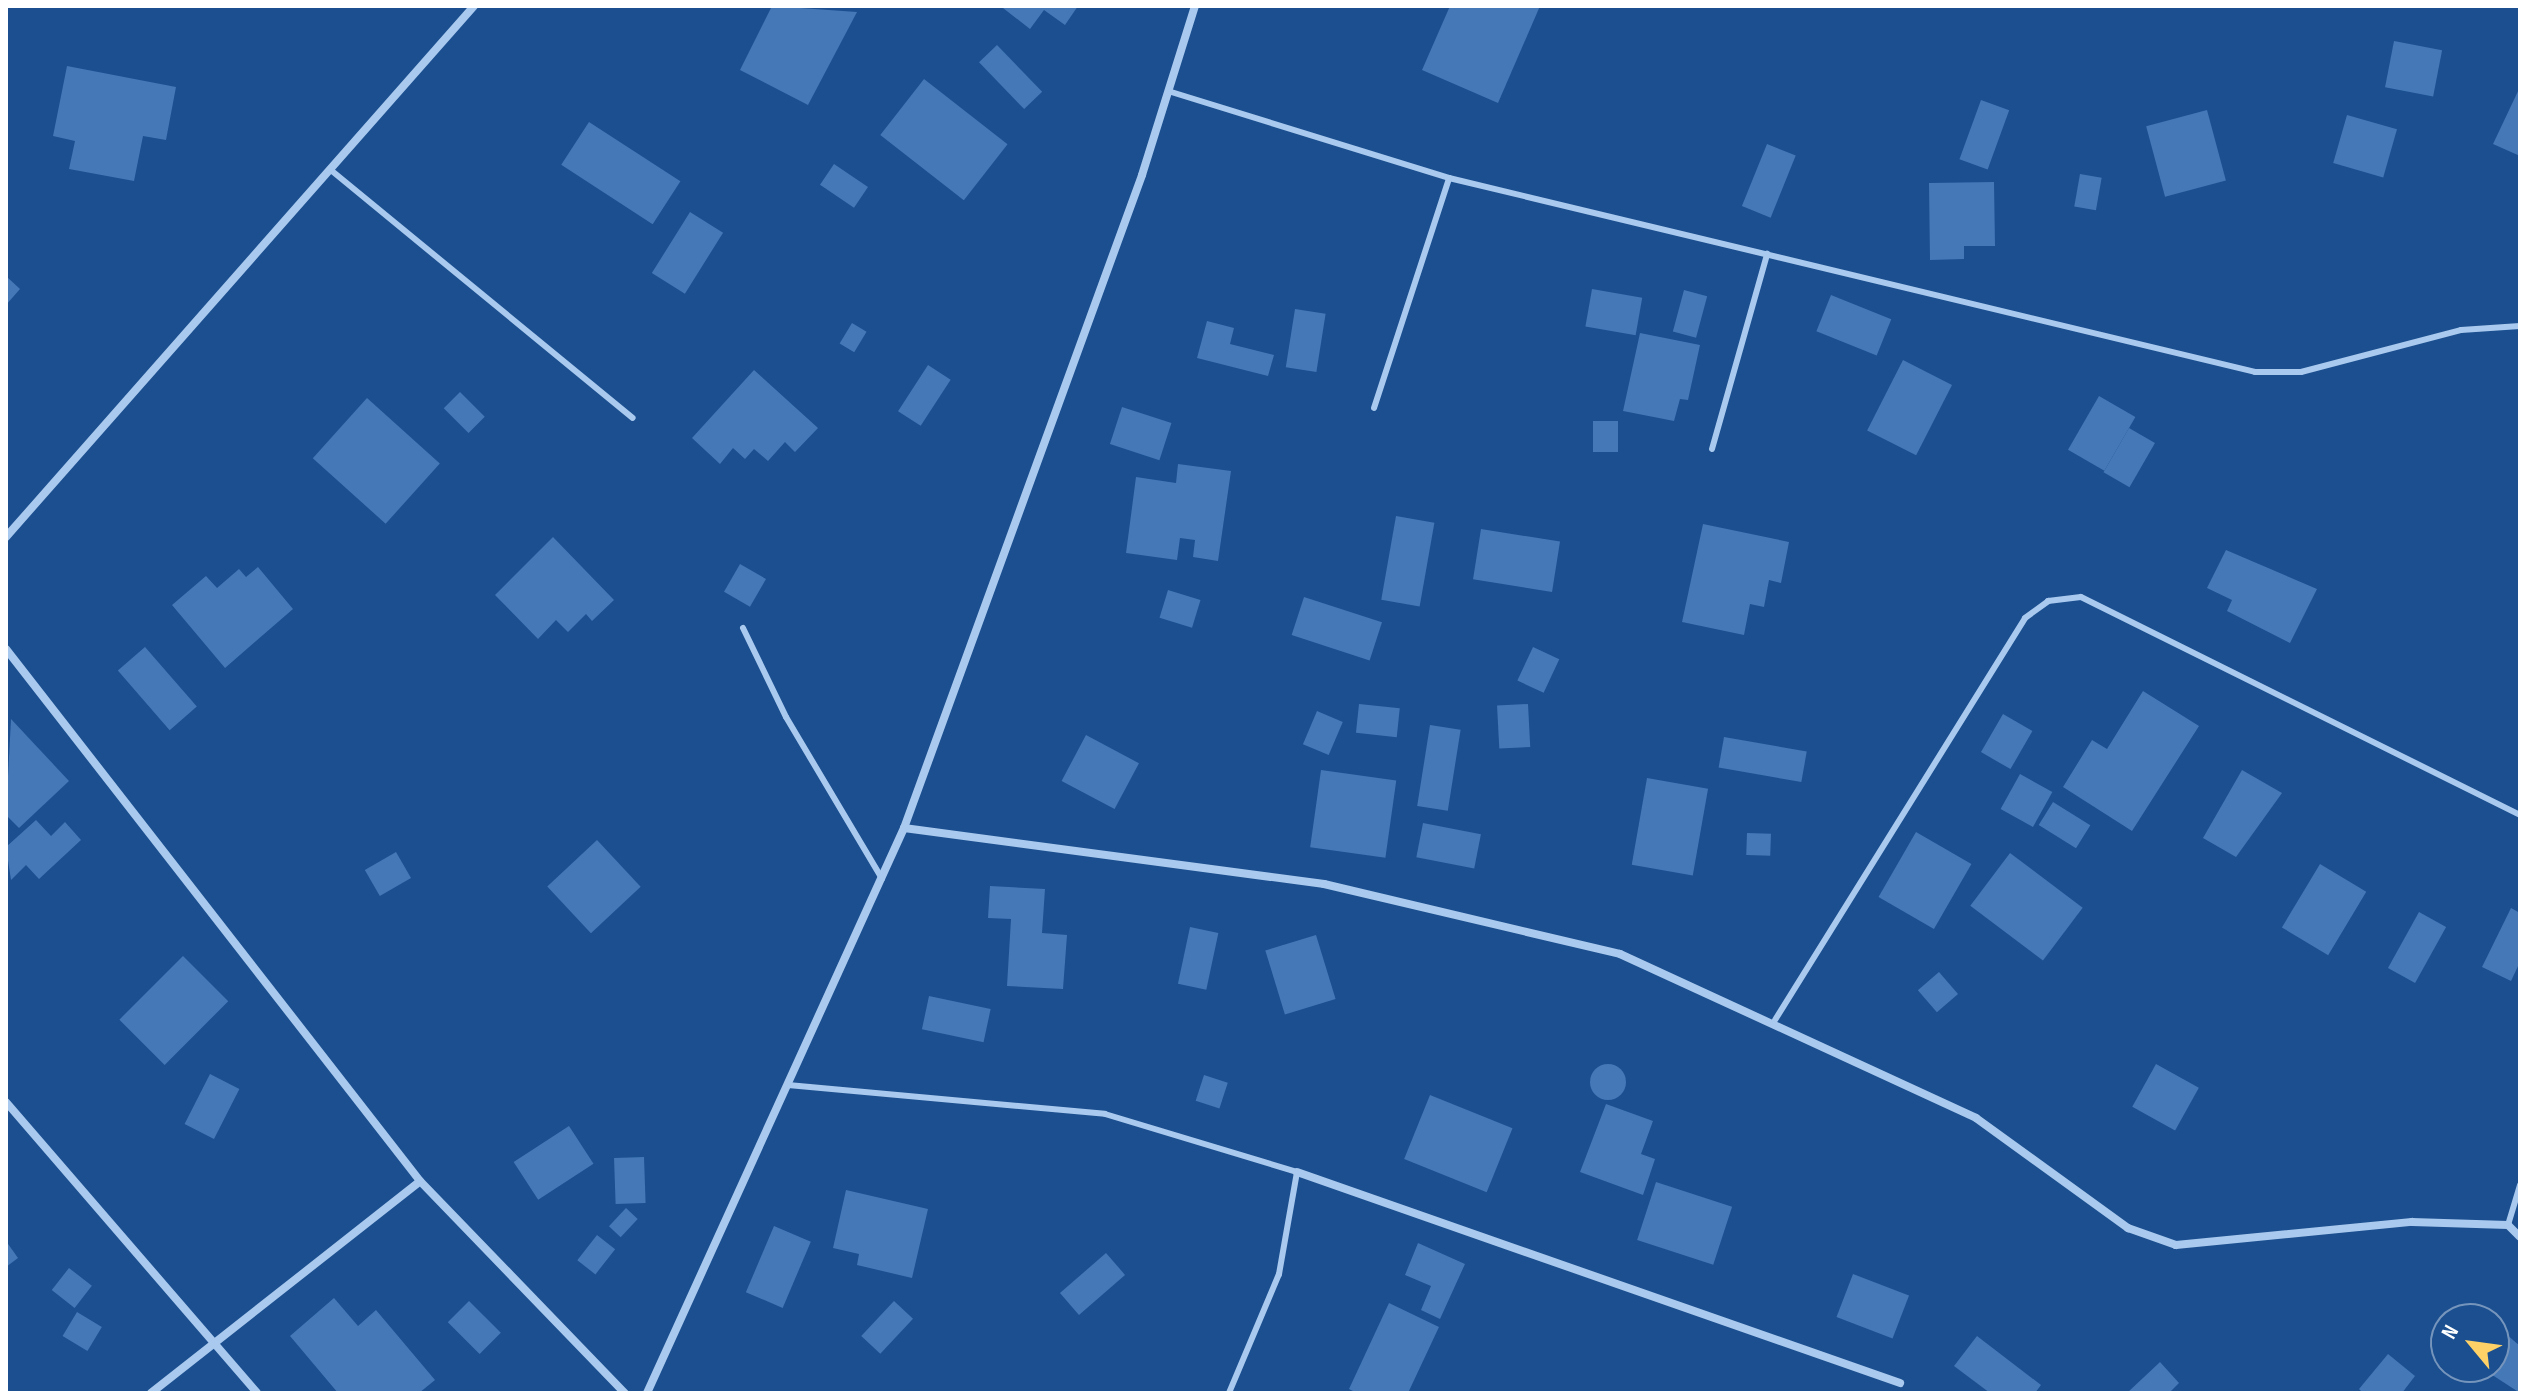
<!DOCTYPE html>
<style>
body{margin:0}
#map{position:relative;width:2526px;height:1399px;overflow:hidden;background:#1b4f8f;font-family:"Sofia Sans Condensed",sans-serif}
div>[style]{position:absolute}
.building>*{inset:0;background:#4478b7;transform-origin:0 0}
.round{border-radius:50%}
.lane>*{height:6px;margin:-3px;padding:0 3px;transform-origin:3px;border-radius:3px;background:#a9c9ee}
.street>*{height:8px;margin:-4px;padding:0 4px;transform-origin:4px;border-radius:4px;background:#a9c9ee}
span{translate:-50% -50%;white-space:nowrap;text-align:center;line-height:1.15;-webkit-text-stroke:7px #1b4f8f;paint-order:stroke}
.frame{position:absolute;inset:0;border:8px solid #fff;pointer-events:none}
.north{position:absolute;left:2430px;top:1303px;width:80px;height:80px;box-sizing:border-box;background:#1b4f8f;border:2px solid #7695bc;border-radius:50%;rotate:299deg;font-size:22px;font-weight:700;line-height:32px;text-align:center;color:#fff}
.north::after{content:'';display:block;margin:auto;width:28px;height:36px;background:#ffd166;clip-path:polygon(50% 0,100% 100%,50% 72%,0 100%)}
</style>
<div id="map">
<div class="building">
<i style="clip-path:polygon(772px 6px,857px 12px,808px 105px,740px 70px)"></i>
<i style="clip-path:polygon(1078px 6px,1065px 25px,1044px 10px,1030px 29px,1003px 8px)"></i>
<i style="clip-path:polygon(1450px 6px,1540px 6px,1498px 103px,1422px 70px)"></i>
<i style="left:2394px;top:41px;width:49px;height:47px;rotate:11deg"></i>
<i style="left:997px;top:45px;width:65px;height:25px;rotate:46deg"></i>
<i style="clip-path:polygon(67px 66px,176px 87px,166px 140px,143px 136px,134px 181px,69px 169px,75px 141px,53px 136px)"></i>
<i style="left:924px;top:79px;width:106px;height:71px;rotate:38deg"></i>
<i style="clip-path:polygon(2520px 87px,2520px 156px,2493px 144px)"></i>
<i style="left:1981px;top:100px;width:30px;height:63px;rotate:20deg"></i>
<i style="left:2207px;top:110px;width:73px;height:63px;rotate:75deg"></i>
<i style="left:2347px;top:115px;width:52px;height:50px;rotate:16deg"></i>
<i style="left:589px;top:122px;width:109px;height:51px;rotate:33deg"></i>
<i style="left:1767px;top:144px;width:31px;height:67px;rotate:22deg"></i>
<i style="left:834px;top:164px;width:41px;height:25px;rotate:34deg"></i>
<i style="left:2080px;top:174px;width:22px;height:33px;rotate:10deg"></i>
<i style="clip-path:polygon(1994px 182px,1995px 246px,1964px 246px,1964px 259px,1930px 260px,1929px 183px)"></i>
<i style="left:690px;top:212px;width:39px;height:72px;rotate:32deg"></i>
<i style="clip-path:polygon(6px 276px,20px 289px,6px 305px)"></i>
<i style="left:1592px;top:289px;width:51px;height:38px;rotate:10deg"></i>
<i style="left:1684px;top:290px;width:24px;height:43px;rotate:15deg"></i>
<i style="left:1831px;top:295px;width:65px;height:39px;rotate:22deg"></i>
<i style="left:1295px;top:309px;width:31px;height:59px;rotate:9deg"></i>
<i style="clip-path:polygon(1207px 321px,1234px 328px,1230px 344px,1274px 355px,1268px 376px,1197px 358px)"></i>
<i style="left:852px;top:323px;width:17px;height:24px;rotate:31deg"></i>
<i style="clip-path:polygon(1640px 333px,1700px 345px,1688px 400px,1680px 399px,1674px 421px,1623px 411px)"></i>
<i style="left:1903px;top:360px;width:55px;height:79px;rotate:27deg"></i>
<i style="left:928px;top:365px;width:27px;height:55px;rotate:33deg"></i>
<i style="clip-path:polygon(754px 370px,818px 428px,795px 452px,785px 442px,768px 461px,754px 449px,745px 459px,733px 448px,720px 464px,692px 438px)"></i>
<i style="left:460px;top:392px;width:35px;height:23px;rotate:45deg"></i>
<i style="left:2099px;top:396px;width:42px;height:62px;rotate:30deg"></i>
<i style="left:367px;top:398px;width:98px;height:81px;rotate:42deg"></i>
<i style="left:1122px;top:407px;width:52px;height:39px;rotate:18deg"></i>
<i style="left:1618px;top:421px;width:31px;height:25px;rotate:90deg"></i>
<i style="left:2129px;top:428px;width:30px;height:51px;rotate:30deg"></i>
<i style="clip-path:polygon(1178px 464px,1231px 471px,1218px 561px,1193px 557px,1195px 540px,1180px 538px,1177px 560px,1126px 553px,1136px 477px,1176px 483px)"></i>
<i style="left:1396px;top:516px;width:39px;height:85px;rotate:10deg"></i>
<i style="clip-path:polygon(1703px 524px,1789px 542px,1781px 583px,1769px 580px,1764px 607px,1750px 604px,1744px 635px,1682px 622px)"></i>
<i style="left:1481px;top:529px;width:80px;height:51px;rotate:9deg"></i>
<i style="clip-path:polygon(553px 537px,614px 600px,592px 621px,586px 614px,568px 632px,556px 620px,538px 639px,495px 595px)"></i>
<i style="clip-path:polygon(2226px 550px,2317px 589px,2290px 643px,2227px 611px,2232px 600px,2207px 588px)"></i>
<i style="left:740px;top:564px;width:30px;height:32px;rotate:30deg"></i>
<i style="clip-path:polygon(258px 567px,293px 609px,225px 668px,172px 605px,206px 576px,217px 588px,239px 569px,246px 577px)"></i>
<i style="left:1168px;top:590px;width:34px;height:29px;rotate:17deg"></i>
<i style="left:1304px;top:597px;width:82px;height:40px;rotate:18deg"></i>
<i style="left:145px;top:647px;width:79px;height:36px;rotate:49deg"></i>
<i style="left:1533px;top:647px;width:29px;height:37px;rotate:25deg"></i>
<i style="clip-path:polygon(2143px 691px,2199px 726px,2132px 831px,2063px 787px,2092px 740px,2107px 749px)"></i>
<i style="left:1359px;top:704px;width:41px;height:29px;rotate:6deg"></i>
<i style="left:1528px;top:704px;width:43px;height:31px;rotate:87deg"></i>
<i style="left:1317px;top:711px;width:28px;height:36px;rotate:23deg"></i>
<i style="left:2003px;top:714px;width:34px;height:44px;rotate:30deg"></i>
<i style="clip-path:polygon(11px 719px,69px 781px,19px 828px,6px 815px)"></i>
<i style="left:1430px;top:725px;width:31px;height:82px;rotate:9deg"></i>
<i style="left:1086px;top:735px;width:60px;height:52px;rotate:28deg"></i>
<i style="left:1724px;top:737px;width:84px;height:31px;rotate:10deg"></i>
<i style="left:1321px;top:770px;width:76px;height:78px;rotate:8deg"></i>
<i style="clip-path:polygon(2242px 770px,2282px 793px,2236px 857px,2203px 838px)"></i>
<i style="left:2020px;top:774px;width:37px;height:40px;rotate:29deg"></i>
<i style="left:1647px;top:778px;width:62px;height:88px;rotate:10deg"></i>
<i style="left:2053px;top:802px;width:44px;height:27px;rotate:32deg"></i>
<i style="clip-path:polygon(36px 820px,51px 836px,65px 822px,81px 840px,39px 879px,26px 865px,11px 880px,6px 847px)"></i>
<i style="left:1423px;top:823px;width:59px;height:35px;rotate:11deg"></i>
<i style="left:1916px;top:832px;width:64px;height:75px;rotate:30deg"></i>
<i style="left:1747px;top:833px;width:24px;height:22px;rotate:2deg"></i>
<i style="left:597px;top:840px;width:64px;height:68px;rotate:47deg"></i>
<i style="left:396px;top:852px;width:30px;height:36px;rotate:60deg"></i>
<i style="left:2010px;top:853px;width:91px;height:66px;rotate:37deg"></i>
<i style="left:2320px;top:864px;width:54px;height:74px;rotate:31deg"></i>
<i style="clip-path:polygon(990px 886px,1045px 889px,1042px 933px,1067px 935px,1063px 989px,1007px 986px,1011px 919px,988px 918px)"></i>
<i style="clip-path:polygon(2511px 908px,2520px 913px,2520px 962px,2511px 981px,2482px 967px)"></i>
<i style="left:2419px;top:912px;width:31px;height:64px;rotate:29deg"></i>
<i style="left:1190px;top:927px;width:29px;height:58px;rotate:12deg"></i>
<i style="left:1316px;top:935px;width:67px;height:53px;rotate:73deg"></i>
<i style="left:183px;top:956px;width:64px;height:90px;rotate:45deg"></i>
<i style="left:1939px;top:972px;width:29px;height:28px;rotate:49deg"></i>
<i style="left:929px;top:996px;width:63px;height:34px;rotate:12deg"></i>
<i class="round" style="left:1590px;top:1064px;width:36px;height:36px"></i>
<i style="left:2156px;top:1064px;width:49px;height:49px;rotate:29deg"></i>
<i style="left:210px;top:1074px;width:33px;height:56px;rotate:27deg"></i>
<i style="left:1204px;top:1075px;width:25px;height:27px;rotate:18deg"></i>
<i style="left:1430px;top:1095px;width:89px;height:69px;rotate:22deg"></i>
<i style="clip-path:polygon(1606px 1104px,1653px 1121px,1641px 1154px,1655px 1159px,1643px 1195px,1580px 1172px)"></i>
<i style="left:569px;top:1126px;width:45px;height:66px;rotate:57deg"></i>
<i style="left:644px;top:1157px;width:46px;height:30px;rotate:88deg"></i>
<i style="left:1656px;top:1182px;width:80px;height:61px;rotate:18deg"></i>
<i style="clip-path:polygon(846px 1190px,928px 1209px,912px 1278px,857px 1265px,859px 1254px,833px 1248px)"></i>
<i style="left:626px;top:1208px;width:16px;height:25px;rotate:43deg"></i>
<i style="left:774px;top:1226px;width:40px;height:72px;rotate:23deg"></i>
<i style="left:597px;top:1235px;width:23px;height:32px;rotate:38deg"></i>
<i style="clip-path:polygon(6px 1241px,18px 1258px,6px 1267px)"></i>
<i style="clip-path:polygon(1418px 1243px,1465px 1264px,1440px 1319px,1421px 1310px,1431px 1286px,1405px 1275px)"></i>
<i style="left:1106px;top:1253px;width:29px;height:61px;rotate:49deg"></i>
<i style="left:69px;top:1268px;width:29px;height:28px;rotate:38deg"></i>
<i style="left:1853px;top:1274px;width:60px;height:46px;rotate:21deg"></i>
<i style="clip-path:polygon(334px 1298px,358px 1326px,376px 1310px,435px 1380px,419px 1393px,338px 1393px,290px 1336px)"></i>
<i style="left:469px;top:1301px;width:45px;height:30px;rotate:45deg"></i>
<i style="left:894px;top:1301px;width:26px;height:48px;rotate:43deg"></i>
<i style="clip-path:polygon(1389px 1303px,1439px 1327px,1408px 1393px,1357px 1393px,1349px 1389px)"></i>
<i style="left:77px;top:1312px;width:29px;height:28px;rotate:31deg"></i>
<i style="clip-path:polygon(2506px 1334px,2520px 1346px,2520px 1393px,2480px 1367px,2494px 1367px,2494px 1348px)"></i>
<i style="clip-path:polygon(1977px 1336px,2041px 1385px,2035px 1393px,1990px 1393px,1954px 1366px)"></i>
<i style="clip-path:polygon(2388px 1354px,2415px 1376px,2402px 1393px,2363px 1393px,2359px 1389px)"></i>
<i style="clip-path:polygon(2160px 1362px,2179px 1383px,2169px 1393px,2127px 1393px)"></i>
</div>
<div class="lane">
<i style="left:1168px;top:91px;width:294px;rotate:17.2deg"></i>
<i style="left:1449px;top:178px;width:829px;rotate:13.53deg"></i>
<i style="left:2255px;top:372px;width:46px"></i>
<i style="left:2301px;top:372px;width:165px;rotate:-14.7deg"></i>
<i style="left:2461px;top:330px;width:59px;rotate:-3.9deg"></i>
<i style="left:332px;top:171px;width:389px;rotate:39.4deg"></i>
<i style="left:1374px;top:408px;width:242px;rotate:-71.9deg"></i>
<i style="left:1712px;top:449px;width:203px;rotate:-74.2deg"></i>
<i style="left:743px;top:628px;width:99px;rotate:64.2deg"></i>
<i style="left:786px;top:717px;width:188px;rotate:59.3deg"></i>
<i style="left:1775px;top:1020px;width:473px;rotate:-58.1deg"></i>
<i style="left:2025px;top:618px;width:29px;rotate:-36deg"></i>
<i style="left:2048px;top:601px;width:33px;rotate:-7deg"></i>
<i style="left:2081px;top:597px;width:490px;rotate:26.4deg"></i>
<i style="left:788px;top:1085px;width:318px;rotate:5.2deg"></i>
<i style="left:1105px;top:1114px;width:201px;rotate:16.8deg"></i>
<i style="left:1297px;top:1172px;width:104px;rotate:100deg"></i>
<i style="left:1279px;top:1274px;width:129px;rotate:112.8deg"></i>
<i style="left:2508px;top:1225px;width:42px;rotate:-73.3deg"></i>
</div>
<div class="street">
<i style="left:6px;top:537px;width:708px;rotate:-48.61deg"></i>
<i style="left:6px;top:649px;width:674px;rotate:52.11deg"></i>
<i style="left:904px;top:828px;width:424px;rotate:7.6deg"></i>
<i style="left:1324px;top:884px;width:304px;rotate:13.3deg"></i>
<i style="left:1620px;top:954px;width:392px;rotate:24.7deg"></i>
<i style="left:1976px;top:1118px;width:188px;rotate:35.9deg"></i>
<i style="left:2128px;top:1228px;width:51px;rotate:19.5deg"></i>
<i style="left:2176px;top:1245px;width:237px;rotate:-5.6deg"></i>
<i style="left:2412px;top:1222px;width:96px;rotate:1.8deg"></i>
<i style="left:2508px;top:1225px;width:17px;rotate:45deg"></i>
<i style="left:6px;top:1102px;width:384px;rotate:49.2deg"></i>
<i style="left:1297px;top:1172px;width:639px;rotate:19.29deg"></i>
<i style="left:151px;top:1393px;width:342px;rotate:-38.2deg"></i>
<i style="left:420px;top:1181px;width:295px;rotate:46deg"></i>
<i style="left:647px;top:1393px;width:621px;rotate:-65.54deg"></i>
<i style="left:904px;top:828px;width:695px;rotate:-69.97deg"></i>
<i style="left:1142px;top:175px;width:177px;rotate:-72.6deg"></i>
</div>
<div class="frame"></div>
<div class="north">N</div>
</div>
